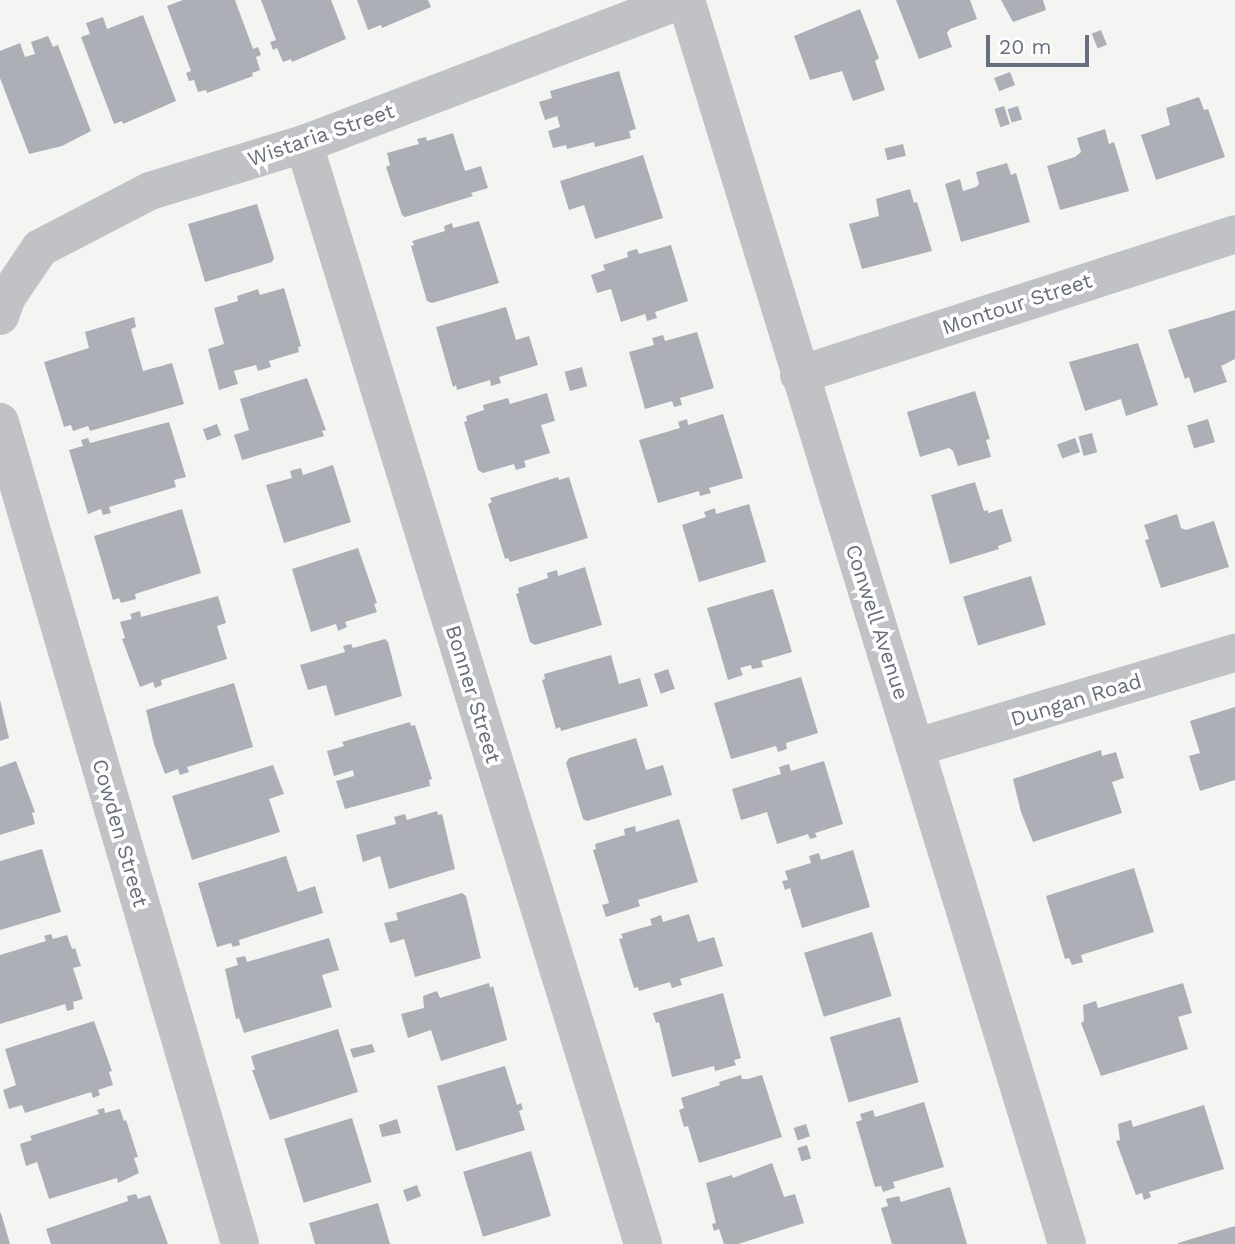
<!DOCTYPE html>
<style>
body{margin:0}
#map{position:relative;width:1235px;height:1244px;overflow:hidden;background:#f4f5f2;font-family:"Work Sans",sans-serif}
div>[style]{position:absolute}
.building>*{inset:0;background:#acafb6;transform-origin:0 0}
.minor>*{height:38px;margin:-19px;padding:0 19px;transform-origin:19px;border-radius:19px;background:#c1c2c6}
span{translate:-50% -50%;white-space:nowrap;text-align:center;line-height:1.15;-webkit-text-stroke:7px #fff;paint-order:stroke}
.street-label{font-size:21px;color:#676e7f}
.scale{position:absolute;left:986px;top:35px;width:103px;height:32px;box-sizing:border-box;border:4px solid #676e7f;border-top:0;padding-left:9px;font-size:21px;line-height:24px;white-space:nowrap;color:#676e7f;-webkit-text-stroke:5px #fff;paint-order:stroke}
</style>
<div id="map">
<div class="building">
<i style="clip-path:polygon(183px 0,235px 0,253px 49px,258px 47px,261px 55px,256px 57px,260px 70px,252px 73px,253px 76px,207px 93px,206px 90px,198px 92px,194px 80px,189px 81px,186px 73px,191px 71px,167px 6px)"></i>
<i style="clip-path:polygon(261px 0,331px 0,346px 39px,292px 62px,291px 59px,283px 62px,277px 48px,273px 50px,270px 42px,276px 40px)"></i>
<i style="clip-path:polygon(357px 0,428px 0,431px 7px,382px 28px,381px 25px,368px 30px)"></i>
<i style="clip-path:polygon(896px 0,970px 0,977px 19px,950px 29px,947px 33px,952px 47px,919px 59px)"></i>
<i style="clip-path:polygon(1001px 0,1043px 0,1046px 10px,1013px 22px)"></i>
<i style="clip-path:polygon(860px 9px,879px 58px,875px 61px,885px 90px,853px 101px,842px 71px,810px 80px,794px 36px)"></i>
<i style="clip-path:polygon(143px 15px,176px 101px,123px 124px,122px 121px,114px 124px,81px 37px,90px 34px,86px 23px,103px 17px,107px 29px)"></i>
<i style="left:1101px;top:30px;width:16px;height:10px;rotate:68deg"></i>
<i style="clip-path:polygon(48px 36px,53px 47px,58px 45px,91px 131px,62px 146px,29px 154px,0 78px,0 51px,20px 43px,25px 57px,35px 54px,31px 42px)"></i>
<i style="clip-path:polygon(619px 71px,636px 129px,629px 131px,631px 138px,595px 147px,594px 142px,567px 149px,566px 145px,553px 148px,548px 131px,560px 127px,559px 123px,557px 116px,545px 120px,539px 102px,552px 98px,550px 91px)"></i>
<i style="left:1010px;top:72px;width:14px;height:17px;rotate:69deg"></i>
<i style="clip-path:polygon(1199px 97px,1204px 110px,1208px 109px,1225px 157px,1156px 180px,1141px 135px,1170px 125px,1166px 108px)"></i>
<i style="left:1004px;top:106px;width:19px;height:10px;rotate:72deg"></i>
<i style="left:1018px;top:106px;width:14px;height:11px;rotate:73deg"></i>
<i style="clip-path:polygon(1105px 129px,1109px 144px,1114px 142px,1129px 191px,1060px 210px,1047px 166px,1075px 157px,1081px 152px,1077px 138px)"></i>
<i style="clip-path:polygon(453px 133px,465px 171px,481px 166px,488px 188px,471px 193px,473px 196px,405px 217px,402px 215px,386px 167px,390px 165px,387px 153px,419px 144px,417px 139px,426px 137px,427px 141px)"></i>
<i style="left:903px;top:144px;width:12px;height:19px;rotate:76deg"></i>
<i style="clip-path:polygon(643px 155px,663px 218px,595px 239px,584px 205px,569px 210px,560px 181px)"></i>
<i style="clip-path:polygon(1007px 163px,1011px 175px,1016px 173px,1030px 222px,961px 242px,945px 184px,960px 179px,963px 191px,976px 187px,979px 184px,976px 172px)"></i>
<i style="clip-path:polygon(910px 189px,914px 203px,917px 202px,932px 251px,862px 269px,849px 224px,879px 216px,876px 199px)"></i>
<i style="clip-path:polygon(257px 204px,274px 258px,272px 262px,205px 282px,188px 224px)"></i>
<i style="clip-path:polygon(479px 221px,499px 283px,432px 303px,427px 301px,411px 246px,414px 245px,412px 241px,445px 231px,444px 226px,452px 223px,453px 228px)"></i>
<i style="clip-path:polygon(671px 245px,688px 301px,655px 312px,657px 318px,647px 321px,645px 314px,621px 322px,611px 289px,597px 293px,591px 275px,605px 270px,603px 265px,628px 257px,627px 252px,637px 249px,639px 254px)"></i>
<i style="clip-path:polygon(284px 288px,301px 346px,298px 347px,299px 352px,269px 361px,271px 367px,258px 371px,256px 365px,234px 371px,238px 384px,219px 390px,208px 349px,224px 344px,214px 308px,238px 301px,237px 296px,258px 289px,260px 295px)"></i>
<i style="clip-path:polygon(506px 307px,516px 340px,529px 336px,538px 365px,499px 377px,501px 383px,491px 386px,490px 380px,457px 390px,456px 385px,453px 387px,436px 327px)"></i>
<i style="clip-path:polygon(1235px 310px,1235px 359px,1221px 366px,1227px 382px,1194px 393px,1189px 377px,1185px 379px,1168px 330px)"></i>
<i style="clip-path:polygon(134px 317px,136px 327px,131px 329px,143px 371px,172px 363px,184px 404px,90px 431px,88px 426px,73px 431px,71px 425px,64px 427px,44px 362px,89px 348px,85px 332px)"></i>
<i style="clip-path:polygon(697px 332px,714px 388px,680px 398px,682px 405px,674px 407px,672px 401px,645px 409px,629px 352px,654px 345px,652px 338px,663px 335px,665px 341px)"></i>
<i style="clip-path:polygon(1138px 343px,1158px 405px,1126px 416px,1121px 399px,1085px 411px,1069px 362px)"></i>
<i style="left:582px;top:367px;width:20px;height:18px;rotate:75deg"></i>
<i style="clip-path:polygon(307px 378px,326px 430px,322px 431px,324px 436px,242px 460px,234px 435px,249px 430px,240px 399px)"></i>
<i style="clip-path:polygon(975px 391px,990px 439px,986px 440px,991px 457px,958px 466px,953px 451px,949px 448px,920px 457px,907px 412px)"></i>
<i style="clip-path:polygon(547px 393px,555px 421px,541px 425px,550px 453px,524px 461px,526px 467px,516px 470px,514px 464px,483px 473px,478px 470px,464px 422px,467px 421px,466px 416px,484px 410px,483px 405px,508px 398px,510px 404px)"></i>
<i style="clip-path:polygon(723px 414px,743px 478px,709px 488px,711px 493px,700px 496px,699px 491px,658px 503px,639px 440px,680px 428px,678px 422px,687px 419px,688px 425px)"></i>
<i style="left:1208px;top:419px;width:24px;height:22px;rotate:73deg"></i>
<i style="clip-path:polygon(169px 422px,186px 477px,174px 480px,176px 487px,109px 507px,111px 513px,103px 515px,101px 509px,88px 514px,69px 450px,83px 446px,81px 440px,88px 438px,90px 443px)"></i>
<i style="left:217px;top:424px;width:12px;height:15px;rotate:70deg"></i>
<i style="left:1092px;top:433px;width:20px;height:14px;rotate:75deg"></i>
<i style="left:1075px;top:438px;width:15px;height:19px;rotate:70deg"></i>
<i style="clip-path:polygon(333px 465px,351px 522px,284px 543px,266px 485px,292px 478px,290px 471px,301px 468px,303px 475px)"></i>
<i style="clip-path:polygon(558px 477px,559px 480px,569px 477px,588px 538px,510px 562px,508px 558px,505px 559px,488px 504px,492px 502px,490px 498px)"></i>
<i style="clip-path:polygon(975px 482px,984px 511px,988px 510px,988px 513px,1002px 509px,1012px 541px,998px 546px,999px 549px,950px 564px,931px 495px)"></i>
<i style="clip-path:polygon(749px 504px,766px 562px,699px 582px,682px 525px,706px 517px,704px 512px,715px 508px,716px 514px)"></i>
<i style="clip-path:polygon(182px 509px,201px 573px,135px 594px,136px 599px,121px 603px,119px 598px,113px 600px,94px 536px)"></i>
<i style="clip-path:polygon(1177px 514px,1181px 528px,1186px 530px,1214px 521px,1229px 567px,1161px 588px,1145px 540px,1149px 539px,1144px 525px)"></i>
<i style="clip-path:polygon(358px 548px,377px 603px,374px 604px,377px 612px,345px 622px,347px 627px,338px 631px,336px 624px,311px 632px,292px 569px)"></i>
<i style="clip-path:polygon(585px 567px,602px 625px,535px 645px,530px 642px,516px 594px,519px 593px,518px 588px,548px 578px,547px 573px,557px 570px,558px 576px)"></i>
<i style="left:1031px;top:576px;width:51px;height:71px;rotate:73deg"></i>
<i style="clip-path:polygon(773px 589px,792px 652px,761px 661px,763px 667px,752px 669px,751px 665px,740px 668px,743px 675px,728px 680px,707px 608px)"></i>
<i style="clip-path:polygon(218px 596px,226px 623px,217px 626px,227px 659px,161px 680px,162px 685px,155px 688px,153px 682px,140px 687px,122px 639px,125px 638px,120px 622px,132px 619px,130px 614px,140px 611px,141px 617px)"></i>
<i style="clip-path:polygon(385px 639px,388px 642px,402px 696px,335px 716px,326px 685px,308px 690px,300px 665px,345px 652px,343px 646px,351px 644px,353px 648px)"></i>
<i style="clip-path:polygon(611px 655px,619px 684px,640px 678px,648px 706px,561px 731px,560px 727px,556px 729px,542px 680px,545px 679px,544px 674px)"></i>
<i style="left:668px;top:669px;width:21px;height:15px;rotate:71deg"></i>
<i style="clip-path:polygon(801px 677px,818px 733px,786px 743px,787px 749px,778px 752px,776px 746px,731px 759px,714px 703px)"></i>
<i style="clip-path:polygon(234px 683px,253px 747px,187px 767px,189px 772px,180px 775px,178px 769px,165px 774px,154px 744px,146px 710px)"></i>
<i style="clip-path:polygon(0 700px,9px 738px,0 741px)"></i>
<i style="clip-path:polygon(1235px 707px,1235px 780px,1200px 791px,1189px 756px,1200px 753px,1190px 721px)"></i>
<i style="clip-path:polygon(410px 722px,411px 726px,415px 725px,432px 779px,429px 780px,430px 786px,345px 809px,336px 781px,354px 776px,353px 770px,334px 776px,327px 751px,344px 746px,342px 742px)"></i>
<i style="clip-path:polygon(636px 738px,646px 770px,663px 765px,672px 795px,587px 821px,583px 819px,566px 763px,569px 758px)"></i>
<i style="clip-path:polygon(1101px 750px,1102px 756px,1116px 752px,1124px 778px,1112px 782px,1122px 813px,1033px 842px,1021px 812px,1013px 779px)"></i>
<i style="clip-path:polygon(16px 761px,35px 812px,32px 813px,35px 824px,0 835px,0 767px)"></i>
<i style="clip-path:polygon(824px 761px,843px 824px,815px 833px,817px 837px,810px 839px,808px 834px,777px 844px,767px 812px,741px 820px,732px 789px,781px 774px,779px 767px,789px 764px,791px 771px)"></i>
<i style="clip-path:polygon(273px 765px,284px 794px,269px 799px,280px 832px,192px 860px,172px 796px)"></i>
<i style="clip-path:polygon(437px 811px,438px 815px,442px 814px,455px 869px,389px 889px,380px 856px,363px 862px,356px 835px,396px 824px,394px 817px,405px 814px,407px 820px)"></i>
<i style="clip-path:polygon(679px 819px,698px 882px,638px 900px,640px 906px,606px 917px,602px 905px,609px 903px,593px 850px,596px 849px,595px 844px,625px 835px,624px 829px,635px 826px,636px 832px)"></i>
<i style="clip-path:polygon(42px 849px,61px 912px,0 930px,0 861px)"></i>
<i style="clip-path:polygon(853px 850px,870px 907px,802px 928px,790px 888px,785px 890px,782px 881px,788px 880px,785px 871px,811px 863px,809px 856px,819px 853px,821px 860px)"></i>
<i style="clip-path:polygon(286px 856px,298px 892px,315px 886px,323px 913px,239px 940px,240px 945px,233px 947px,231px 943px,217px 947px,198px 883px)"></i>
<i style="clip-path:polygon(1134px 868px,1154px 932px,1081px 955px,1083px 962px,1072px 965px,1069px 958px,1065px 959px,1046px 896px)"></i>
<i style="clip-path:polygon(462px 893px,466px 896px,481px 958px,415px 977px,404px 939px,390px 943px,384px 923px,398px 920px,396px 913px)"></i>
<i style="clip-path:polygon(689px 914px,698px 942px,714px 937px,723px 966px,680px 979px,682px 985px,672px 988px,670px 982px,639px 991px,638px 987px,634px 988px,619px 939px,623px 938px,621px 934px,652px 925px,650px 919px,661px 915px,663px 922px)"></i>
<i style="left:872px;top:932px;width:67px;height:71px;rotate:73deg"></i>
<i style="clip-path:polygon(51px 934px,53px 939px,67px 935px,72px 949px,75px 948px,81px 966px,73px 968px,83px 999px,73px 1002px,74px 1009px,67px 1011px,65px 1004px,0 1024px,0 955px,46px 941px,44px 936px)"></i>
<i style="clip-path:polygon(329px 938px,339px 970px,322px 975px,332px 1007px,244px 1033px,239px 1018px,236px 1019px,225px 969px,238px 965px,236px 958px,245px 956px,247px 962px)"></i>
<i style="clip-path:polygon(489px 983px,490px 988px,493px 986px,507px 1040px,441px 1061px,431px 1030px,408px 1038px,401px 1014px,424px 1008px,423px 996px,437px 991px,440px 998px)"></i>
<i style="clip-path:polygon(1183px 983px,1192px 1013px,1178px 1017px,1188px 1049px,1101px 1076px,1081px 1023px,1084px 1021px,1083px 1005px,1096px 1001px,1098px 1008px)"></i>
<i style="clip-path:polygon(723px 993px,741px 1058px,734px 1060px,736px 1065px,715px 1071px,714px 1066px,672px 1077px,659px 1022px,656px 1023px,653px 1013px)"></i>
<i style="left:900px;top:1017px;width:68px;height:73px;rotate:74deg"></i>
<i style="clip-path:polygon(94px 1021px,112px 1071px,109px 1072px,113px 1085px,98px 1090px,100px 1095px,93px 1098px,91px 1092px,25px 1113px,22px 1105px,9px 1109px,3px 1090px,16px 1085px,5px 1049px)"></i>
<i style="clip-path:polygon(338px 1029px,358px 1092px,270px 1120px,252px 1070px,255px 1070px,251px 1056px)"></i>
<i style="clip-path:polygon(372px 1044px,375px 1052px,353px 1058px,350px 1049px)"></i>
<i style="clip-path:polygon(505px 1066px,517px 1105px,521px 1103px,523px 1109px,519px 1111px,525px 1130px,456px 1151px,437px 1086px)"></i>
<i style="clip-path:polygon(741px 1075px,742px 1079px,748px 1079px,762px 1075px,782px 1137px,699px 1163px,688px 1126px,684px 1127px,679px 1110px,684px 1108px,681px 1098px,720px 1085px,719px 1082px)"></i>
<i style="clip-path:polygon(924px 1102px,944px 1167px,893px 1182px,895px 1188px,883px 1192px,881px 1186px,875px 1187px,856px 1122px,862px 1120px,860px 1114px,873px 1110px,875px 1117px)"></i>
<i style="clip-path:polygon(1204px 1105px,1224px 1169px,1149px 1192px,1151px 1197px,1144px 1200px,1142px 1193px,1136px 1195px,1116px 1141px,1120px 1140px,1118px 1124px,1131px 1120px,1133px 1127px)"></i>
<i style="clip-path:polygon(104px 1108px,105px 1113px,120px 1109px,124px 1121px,126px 1120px,138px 1157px,134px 1158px,139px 1173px,118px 1183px,117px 1178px,49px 1199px,37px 1162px,26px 1166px,20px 1144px,32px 1140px,30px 1136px,99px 1114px,97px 1110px)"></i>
<i style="left:352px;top:1118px;width:67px;height:71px;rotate:73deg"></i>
<i style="clip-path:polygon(397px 1119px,401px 1133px,382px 1137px,379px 1125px)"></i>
<i style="left:806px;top:1124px;width:13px;height:13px;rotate:72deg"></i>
<i style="left:807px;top:1145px;width:14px;height:10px;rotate:73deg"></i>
<i style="left:531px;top:1151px;width:68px;height:71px;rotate:73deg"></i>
<i style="clip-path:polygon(772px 1163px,784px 1197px,795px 1194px,804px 1223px,738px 1244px,724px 1244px,719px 1229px,714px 1231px,712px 1224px,716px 1223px,706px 1183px,732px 1175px,733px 1178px)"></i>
<i style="left:417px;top:1185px;width:12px;height:15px;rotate:70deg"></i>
<i style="clip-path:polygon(950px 1187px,967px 1244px,892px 1244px,881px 1208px,888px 1206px,886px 1199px,899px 1196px,901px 1202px)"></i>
<i style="clip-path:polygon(136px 1194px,138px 1199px,150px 1195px,168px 1244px,51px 1244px,46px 1229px,128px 1201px,127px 1196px)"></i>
<i style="clip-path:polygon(378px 1203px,390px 1244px,315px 1244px,309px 1223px)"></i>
<i style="clip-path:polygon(0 1213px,1px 1213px,10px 1244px,0 1244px)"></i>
<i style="clip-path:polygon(1235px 1226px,1235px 1244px,1178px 1244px,1178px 1243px)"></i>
</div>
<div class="minor">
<i style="left:686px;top:0;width:1301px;rotate:72.97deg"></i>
<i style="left:304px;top:144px;width:1151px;rotate:72.87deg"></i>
<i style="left:0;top:316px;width:20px;rotate:-70deg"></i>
<i style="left:7px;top:297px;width:59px;rotate:-56deg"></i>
<i style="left:40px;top:248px;width:124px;rotate:-27.4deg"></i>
<i style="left:150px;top:191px;width:161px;rotate:-17deg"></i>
<i style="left:304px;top:144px;width:404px;rotate:-20.9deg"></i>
<i style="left:799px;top:375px;width:458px;rotate:-17.9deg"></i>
<i style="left:0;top:422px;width:856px;rotate:73.72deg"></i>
<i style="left:917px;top:747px;width:332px;rotate:-16.5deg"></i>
</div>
<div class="street-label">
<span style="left:321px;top:135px;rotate:-19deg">Wistaria Street</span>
<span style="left:1017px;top:304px;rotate:-18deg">Montour Street</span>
<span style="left:877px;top:622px;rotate:72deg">Conwell Avenue</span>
<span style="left:473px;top:694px;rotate:73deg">Bonner Street</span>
<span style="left:1076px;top:700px;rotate:-17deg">Dungan Road</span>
<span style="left:120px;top:833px;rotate:74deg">Cowden Street</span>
</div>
<div class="scale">20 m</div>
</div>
